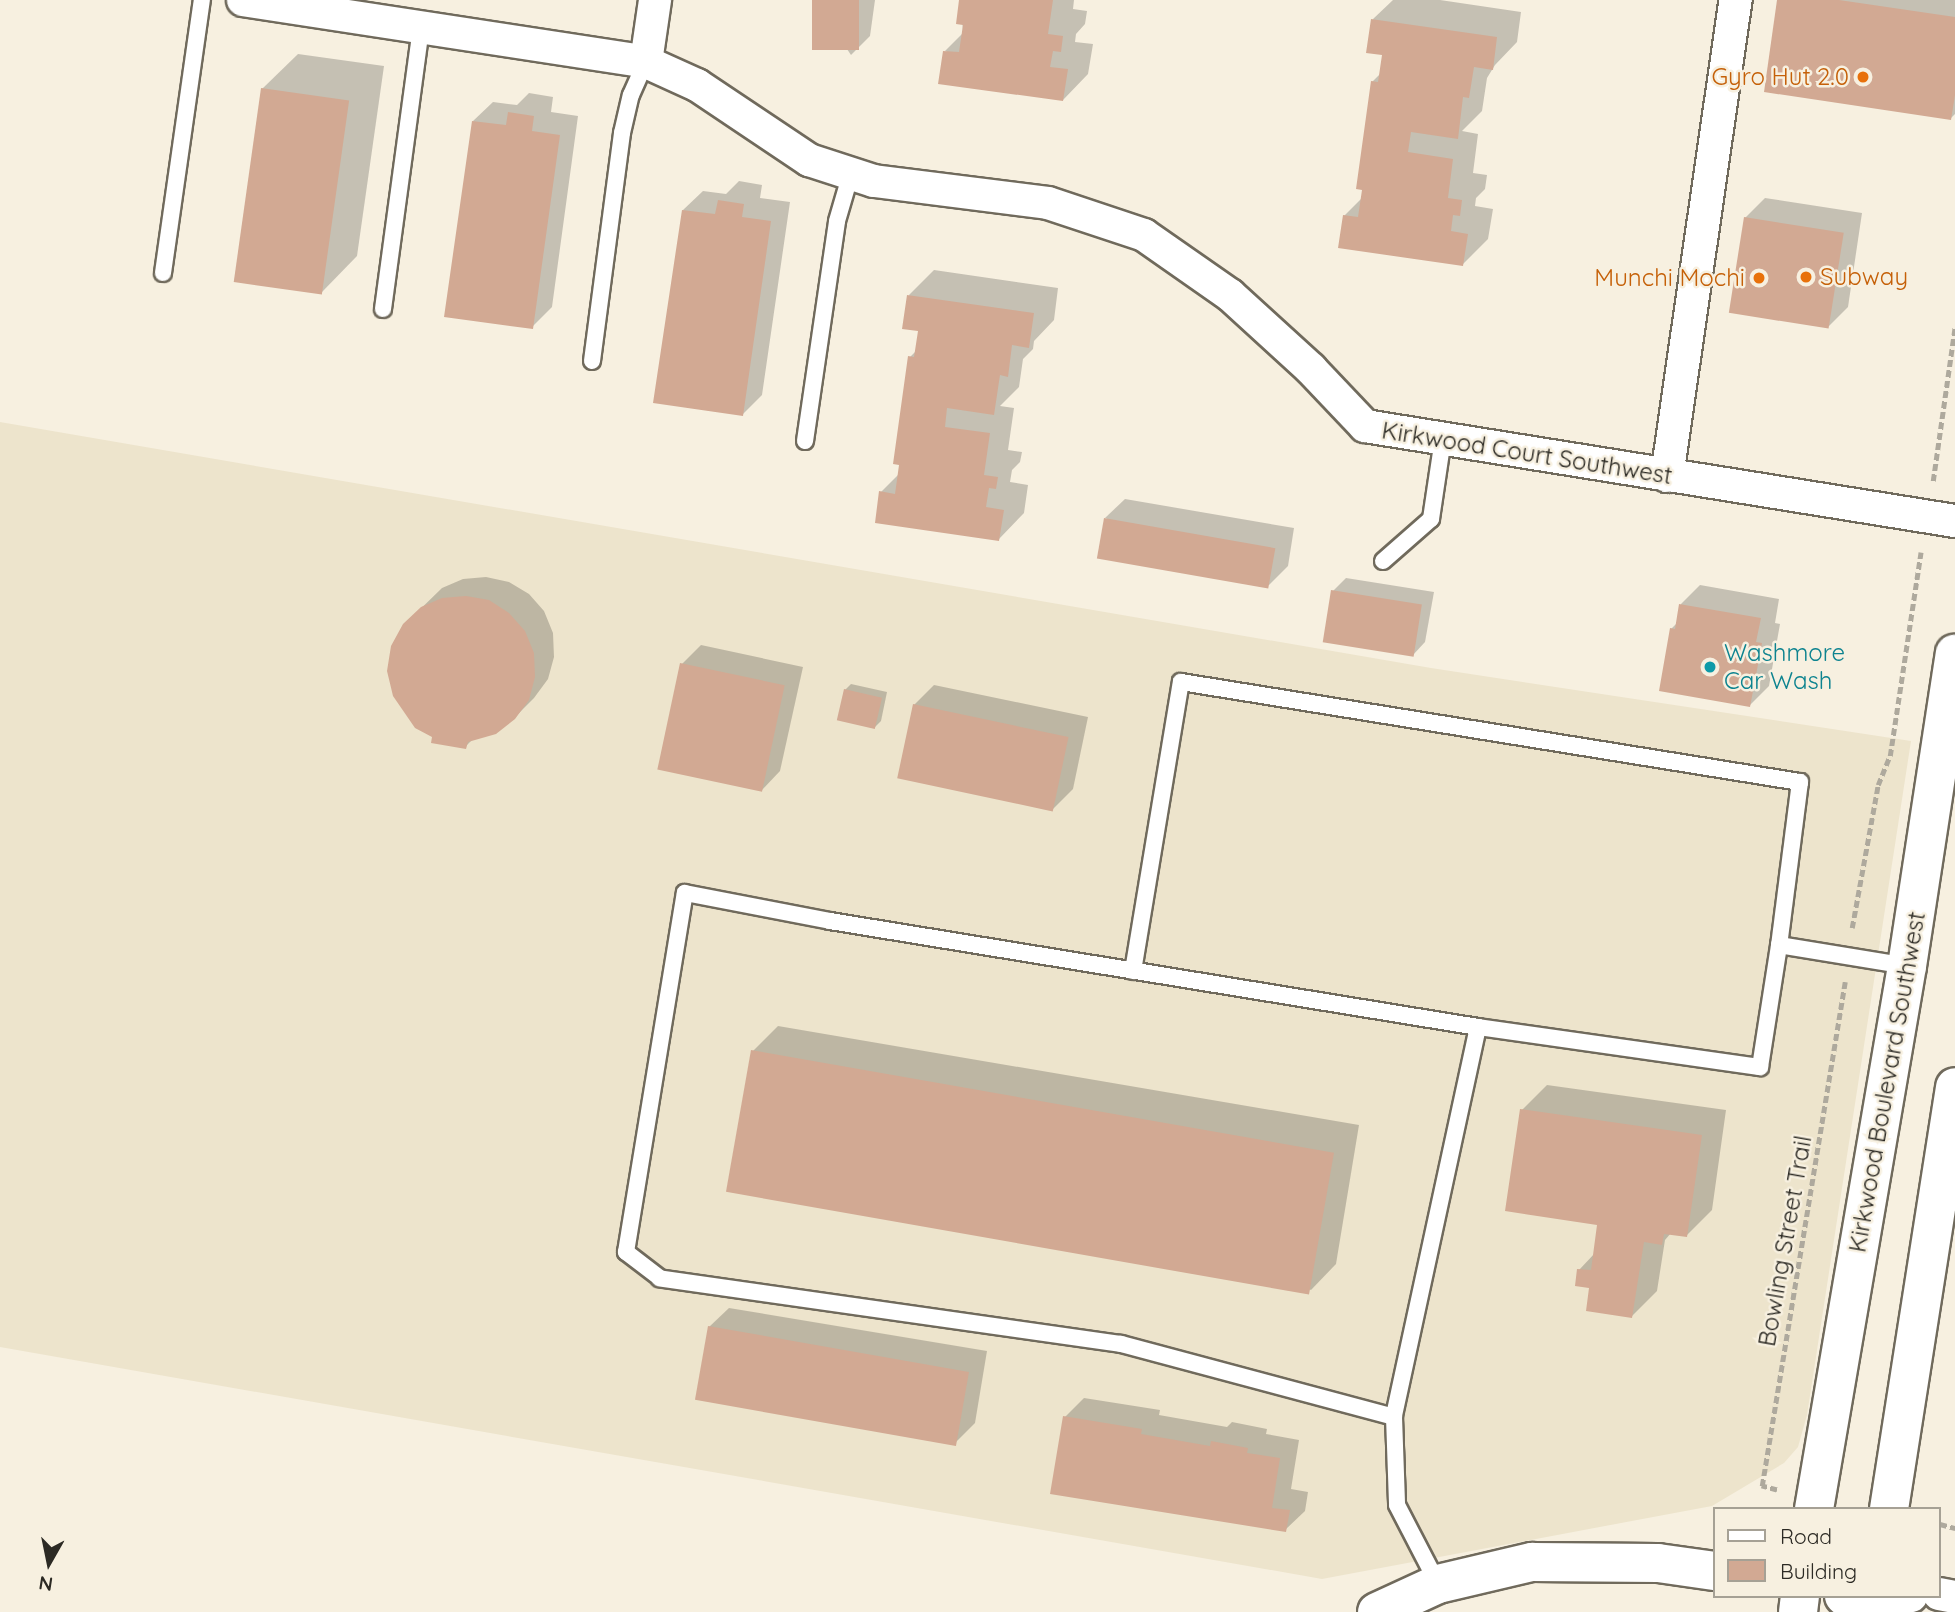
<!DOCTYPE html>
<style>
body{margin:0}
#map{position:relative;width:1955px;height:1612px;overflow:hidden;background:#f7f0e0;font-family:Quicksand,sans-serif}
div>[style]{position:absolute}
.built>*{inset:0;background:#ede4cc}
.shadow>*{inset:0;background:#0003}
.building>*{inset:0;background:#d2a993;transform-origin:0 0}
.path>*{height:4.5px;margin-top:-2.25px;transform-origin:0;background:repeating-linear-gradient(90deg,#aea99d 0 7px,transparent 0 10.5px)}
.roads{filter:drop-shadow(2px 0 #706a5c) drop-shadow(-2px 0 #706a5c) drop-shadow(0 2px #706a5c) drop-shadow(0 -2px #706a5c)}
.service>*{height:16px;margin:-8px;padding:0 8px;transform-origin:8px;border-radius:8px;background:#fff}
.minor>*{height:32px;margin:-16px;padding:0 16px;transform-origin:16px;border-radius:16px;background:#fff}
.tertiary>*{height:38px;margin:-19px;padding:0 19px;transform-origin:19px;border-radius:19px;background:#fff}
.secondary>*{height:38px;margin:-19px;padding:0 19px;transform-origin:19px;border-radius:19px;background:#fff}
.dots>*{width:19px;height:19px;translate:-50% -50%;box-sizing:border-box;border:4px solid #f7f0e0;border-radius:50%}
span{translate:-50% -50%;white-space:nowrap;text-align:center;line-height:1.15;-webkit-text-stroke:5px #f7f0e0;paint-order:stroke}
.food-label{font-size:24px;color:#c56008}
.right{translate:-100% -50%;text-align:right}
.left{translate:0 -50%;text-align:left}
.street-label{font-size:24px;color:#2c2a24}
.culture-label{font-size:24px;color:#0d838f}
.legend{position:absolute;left:1713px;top:1507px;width:228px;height:91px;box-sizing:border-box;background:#f7f0e0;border:2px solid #a6a195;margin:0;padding:9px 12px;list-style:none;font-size:21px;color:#2c2a24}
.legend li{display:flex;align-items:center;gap:14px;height:35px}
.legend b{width:35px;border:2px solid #a6a195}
.north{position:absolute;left:14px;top:1528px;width:70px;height:70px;-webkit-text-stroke:5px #f7f0e0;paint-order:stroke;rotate:189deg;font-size:19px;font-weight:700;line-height:28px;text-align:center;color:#2c2a24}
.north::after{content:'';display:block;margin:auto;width:24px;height:32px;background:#2c2a24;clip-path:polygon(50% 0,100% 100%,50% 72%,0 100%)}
</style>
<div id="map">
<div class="built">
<i style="clip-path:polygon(0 422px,1431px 668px,1911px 741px,1807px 1415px,1798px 1447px,1784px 1463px,1712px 1506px,1322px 1579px,0 1347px)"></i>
</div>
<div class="shadow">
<i style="clip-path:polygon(814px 0,875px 0,870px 36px,851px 55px)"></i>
<i style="clip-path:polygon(961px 0,1074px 0,1073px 9px,1087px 11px,1085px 24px,1076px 34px,1075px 42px,1093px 44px,1088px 74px,1063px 100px,945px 51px,963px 33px)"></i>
<i style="clip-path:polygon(1393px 0,1440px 0,1521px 12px,1517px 42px,1495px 65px,1487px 78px,1482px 111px,1462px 131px,1478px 134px,1473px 173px,1487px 175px,1485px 189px,1476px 198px,1475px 206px,1493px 209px,1488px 239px,1463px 264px,1344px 216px,1363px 197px,1372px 82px,1381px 73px,1384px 53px,1373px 19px)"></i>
<i style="clip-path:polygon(1779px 0,1955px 0,1955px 114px,1951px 118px)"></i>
<i style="clip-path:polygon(298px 54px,384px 66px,357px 256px,322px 292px,262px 89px)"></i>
<i style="clip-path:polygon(529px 93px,553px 97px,551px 112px,578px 116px,552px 307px,532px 327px,473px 121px,493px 102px,517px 105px)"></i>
<i style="clip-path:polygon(739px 181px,762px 185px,760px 198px,790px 202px,762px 395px,742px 415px,683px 210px,703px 191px,726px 194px)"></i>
<i style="clip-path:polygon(1765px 198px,1862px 213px,1848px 307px,1829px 326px,1745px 218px)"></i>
<i style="clip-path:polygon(934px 270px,1058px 288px,1054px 320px,1034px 341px,1033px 349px,1023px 359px,1019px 387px,1000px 406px,1014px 408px,1008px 450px,1022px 452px,1020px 462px,1012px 470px,1010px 482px,1028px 485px,1024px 513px,999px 539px,881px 492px,900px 473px,910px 357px,917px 350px,920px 330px,909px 295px)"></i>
<i style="clip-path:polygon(1125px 499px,1294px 528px,1288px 566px,1269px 585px,1105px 518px)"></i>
<i style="clip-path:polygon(486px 577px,509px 582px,529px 594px,544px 611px,553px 633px,554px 657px,548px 679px,534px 698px,514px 718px,473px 739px,465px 747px,404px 625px,442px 588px,463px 579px)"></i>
<i style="clip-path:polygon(1346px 578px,1434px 592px,1425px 642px,1413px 655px,1333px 591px)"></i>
<i style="clip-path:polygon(1700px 585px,1779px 599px,1775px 623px,1780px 624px,1769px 686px,1750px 705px,1671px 629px,1678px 622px,1681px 604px)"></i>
<i style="clip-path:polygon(701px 645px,803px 667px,780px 771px,761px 791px,682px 664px)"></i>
<i style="clip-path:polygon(851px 684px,887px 692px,881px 721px,875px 727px,845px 690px)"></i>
<i style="clip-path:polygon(934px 685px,1088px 717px,1073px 789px,1053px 809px,914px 705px)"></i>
<i style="clip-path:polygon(778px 1026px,1359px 1125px,1336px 1264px,1311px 1290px,753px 1051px)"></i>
<i style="clip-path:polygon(1547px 1085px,1726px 1110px,1712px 1210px,1687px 1235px,1671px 1233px,1665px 1240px,1657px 1291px,1632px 1316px,1591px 1287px,1579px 1270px,1595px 1253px,1599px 1223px,1522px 1110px)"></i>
<i style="clip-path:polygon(729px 1308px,987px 1351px,975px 1423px,956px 1442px,709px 1327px)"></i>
<i style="clip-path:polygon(1084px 1398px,1160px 1410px,1159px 1415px,1227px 1427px,1232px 1422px,1267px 1429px,1266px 1434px,1299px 1440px,1291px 1489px,1308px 1492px,1305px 1511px,1285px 1530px,1065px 1417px)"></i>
</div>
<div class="building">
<i style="left:812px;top:0;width:47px;height:50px"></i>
<i style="clip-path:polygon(959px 0,1053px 0,1048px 34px,1063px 36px,1061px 52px,1053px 51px,1050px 67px,1068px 69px,1063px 101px,938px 84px,943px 51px,959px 52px,963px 25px,956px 24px)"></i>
<i style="clip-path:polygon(1777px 0,1839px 0,1955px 17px,1955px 95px,1951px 120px,1764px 92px)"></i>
<i style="clip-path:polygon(1371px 19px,1497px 37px,1493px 70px,1474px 67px,1469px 98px,1463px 97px,1458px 139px,1411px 132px,1408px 152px,1453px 159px,1448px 198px,1462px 200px,1460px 216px,1453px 215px,1451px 231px,1468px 234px,1463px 266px,1338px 248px,1343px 215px,1358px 217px,1362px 190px,1356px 189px,1371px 81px,1378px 82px,1382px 55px,1366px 53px)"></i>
<i style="left:261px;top:88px;width:89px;height:196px;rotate:8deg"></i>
<i style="clip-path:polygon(508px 112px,534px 116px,532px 131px,560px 135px,533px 329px,444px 317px,472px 121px,506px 125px)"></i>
<i style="clip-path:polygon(718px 200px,744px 204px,742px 217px,771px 221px,743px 416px,653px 403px,682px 210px,715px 214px)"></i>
<i style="left:1744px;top:217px;width:101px;height:97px;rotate:9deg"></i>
<i style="clip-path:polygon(907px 295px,1034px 313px,1029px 348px,1012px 345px,1008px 377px,1000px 375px,994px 415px,947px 408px,945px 427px,990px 433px,984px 475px,998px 477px,996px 489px,989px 488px,986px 507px,1004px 510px,999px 541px,875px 523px,879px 491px,895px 494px,899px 465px,893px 464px,908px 356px,914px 357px,918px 331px,902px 329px)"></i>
<i style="left:1104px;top:518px;width:174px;height:41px;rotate:10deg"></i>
<i style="left:1331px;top:590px;width:92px;height:53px;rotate:9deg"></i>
<i style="clip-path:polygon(466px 596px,489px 600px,509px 613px,525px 631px,534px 653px,535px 677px,529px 700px,515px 719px,496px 734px,468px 742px,466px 749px,431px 743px,432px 737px,415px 728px,393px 696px,387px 671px,391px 646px,403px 624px,421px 607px,442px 598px)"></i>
<i style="clip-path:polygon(1679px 604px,1761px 618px,1756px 642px,1762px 643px,1750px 707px,1659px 691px,1670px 628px,1675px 629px)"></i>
<i style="left:680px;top:663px;width:107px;height:109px;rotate:12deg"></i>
<i style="left:844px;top:689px;width:39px;height:32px;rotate:13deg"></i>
<i style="left:913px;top:704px;width:159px;height:76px;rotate:12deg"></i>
<i style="left:751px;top:1050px;width:592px;height:144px;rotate:10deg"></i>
<i style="clip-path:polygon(1520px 1109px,1702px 1135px,1687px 1237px,1664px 1234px,1662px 1245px,1644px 1242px,1632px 1318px,1586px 1311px,1589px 1288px,1575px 1286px,1577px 1269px,1591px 1270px,1597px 1225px,1505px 1211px)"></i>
<i style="left:708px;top:1326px;width:265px;height:75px;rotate:10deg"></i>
<i style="clip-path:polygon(1063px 1416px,1142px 1429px,1141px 1434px,1210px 1446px,1211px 1441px,1248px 1448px,1247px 1453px,1280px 1458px,1272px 1508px,1290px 1510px,1286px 1532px,1050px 1494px)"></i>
</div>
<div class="path">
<i style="left:1933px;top:481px;width:156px;rotate:-81.9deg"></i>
<i style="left:1852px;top:928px;width:145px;rotate:-79.7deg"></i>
<i style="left:1878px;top:785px;width:31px;rotate:-68deg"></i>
<i style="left:1890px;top:756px;width:206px;rotate:-81.4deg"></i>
<i style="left:1777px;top:1490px;width:16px;rotate:-165deg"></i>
<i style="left:1762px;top:1486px;width:511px;rotate:-80.65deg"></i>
<i style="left:1940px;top:1524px;width:16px;rotate:15deg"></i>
</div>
<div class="roads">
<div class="service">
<i style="left:163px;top:273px;width:276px;rotate:-81.9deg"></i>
<i style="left:383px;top:309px;width:284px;rotate:-82.3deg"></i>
<i style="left:592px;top:361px;width:230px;rotate:-82.5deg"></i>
<i style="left:622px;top:133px;width:39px;rotate:-77deg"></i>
<i style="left:631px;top:95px;width:36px;rotate:-66deg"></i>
<i style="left:805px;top:441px;width:222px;rotate:-81.7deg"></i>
<i style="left:837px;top:221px;width:50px;rotate:-73.7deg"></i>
<i style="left:1383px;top:561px;width:64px;rotate:-41.2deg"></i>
<i style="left:1431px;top:519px;width:81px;rotate:-81.5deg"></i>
<i style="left:1133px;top:971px;width:293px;rotate:-80.6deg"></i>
<i style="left:1181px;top:682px;width:627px;rotate:9.18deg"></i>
<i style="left:1800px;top:782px;width:164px;rotate:97.3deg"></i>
<i style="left:1478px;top:1027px;width:285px;rotate:8.1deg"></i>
<i style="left:1760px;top:1067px;width:123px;rotate:-81.1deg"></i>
<i style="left:1779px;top:945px;width:130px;rotate:9.3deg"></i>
<i style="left:1394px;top:1417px;width:283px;rotate:-165deg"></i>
<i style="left:1121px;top:1344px;width:466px;rotate:-171.9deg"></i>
<i style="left:660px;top:1278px;width:43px;rotate:-142.6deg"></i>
<i style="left:626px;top:1252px;width:364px;rotate:-80.7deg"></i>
<i style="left:685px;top:893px;width:148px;rotate:10.9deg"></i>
<i style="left:830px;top:921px;width:657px;rotate:9.29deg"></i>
<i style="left:1478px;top:1027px;width:399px;rotate:102.2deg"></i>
<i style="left:1394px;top:1417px;width:88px;rotate:88deg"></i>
<i style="left:1397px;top:1505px;width:89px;rotate:62.6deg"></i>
</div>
<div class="minor">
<i style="left:243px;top:0;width:408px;rotate:8.7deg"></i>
<i style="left:646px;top:62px;width:56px;rotate:24.3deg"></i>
<i style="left:697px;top:85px;width:135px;rotate:33.8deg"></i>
<i style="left:809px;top:160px;width:68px;rotate:17.9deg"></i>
<i style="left:874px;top:181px;width:175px;rotate:7.2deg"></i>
<i style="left:1048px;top:203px;width:101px;rotate:18.4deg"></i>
<i style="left:1144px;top:235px;width:105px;rotate:34.9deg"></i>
<i style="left:1230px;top:295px;width:110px;rotate:42.4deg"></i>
<i style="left:1311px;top:369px;width:79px;rotate:46.5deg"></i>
<i style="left:1365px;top:426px;width:598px;rotate:9.15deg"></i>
<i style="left:646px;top:62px;width:63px;rotate:-81.7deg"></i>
<i style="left:1667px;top:476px;width:481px;rotate:-81.8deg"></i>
<i style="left:1939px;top:1594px;width:16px;rotate:11deg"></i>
<i style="left:1876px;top:1603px;width:36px;rotate:-11deg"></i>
</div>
<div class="tertiary">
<i style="left:1844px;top:1596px;width:33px;rotate:12deg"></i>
<i style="left:1377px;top:1612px;width:67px;rotate:-24.7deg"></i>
<i style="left:1438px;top:1584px;width:97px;rotate:-13.2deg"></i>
<i style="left:1532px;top:1562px;width:126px;rotate:0.5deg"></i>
<i style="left:1658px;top:1563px;width:58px;rotate:8deg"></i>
</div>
<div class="secondary">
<i style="left:1814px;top:1509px;width:551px;rotate:-80.28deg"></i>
<i style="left:1907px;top:966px;width:316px;rotate:-81.3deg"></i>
<i style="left:1889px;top:1509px;width:427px;rotate:-81.1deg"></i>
<i style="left:1798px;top:1612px;width:16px;rotate:-83deg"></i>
<i style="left:1875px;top:1612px;width:16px;rotate:-83deg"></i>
</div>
</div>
<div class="dots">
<i style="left:1863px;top:77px;background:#e8710a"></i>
<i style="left:1806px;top:277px;background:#e8710a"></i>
<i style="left:1759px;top:278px;background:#e8710a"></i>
<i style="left:1710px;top:667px;background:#0f9aa8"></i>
</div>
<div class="food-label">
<span class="right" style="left:1849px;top:77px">Gyro Hut 2.0</span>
<span class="left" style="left:1820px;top:277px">Subway</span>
<span class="right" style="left:1745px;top:278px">Munchi Mochi</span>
</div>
<div class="street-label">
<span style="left:1527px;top:453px;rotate:9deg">Kirkwood Court Southwest</span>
<span style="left:1887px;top:1082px;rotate:-80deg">Kirkwood Boulevard Southwest</span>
<span style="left:1785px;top:1241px;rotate:-80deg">Bowling Street Trail</span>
</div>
<div class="culture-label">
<span class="left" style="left:1724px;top:667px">Washmore<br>Car Wash</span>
</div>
<ul class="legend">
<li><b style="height:9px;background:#fff"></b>Road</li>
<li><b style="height:19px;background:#d2a993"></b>Building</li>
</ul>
<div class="north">N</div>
</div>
